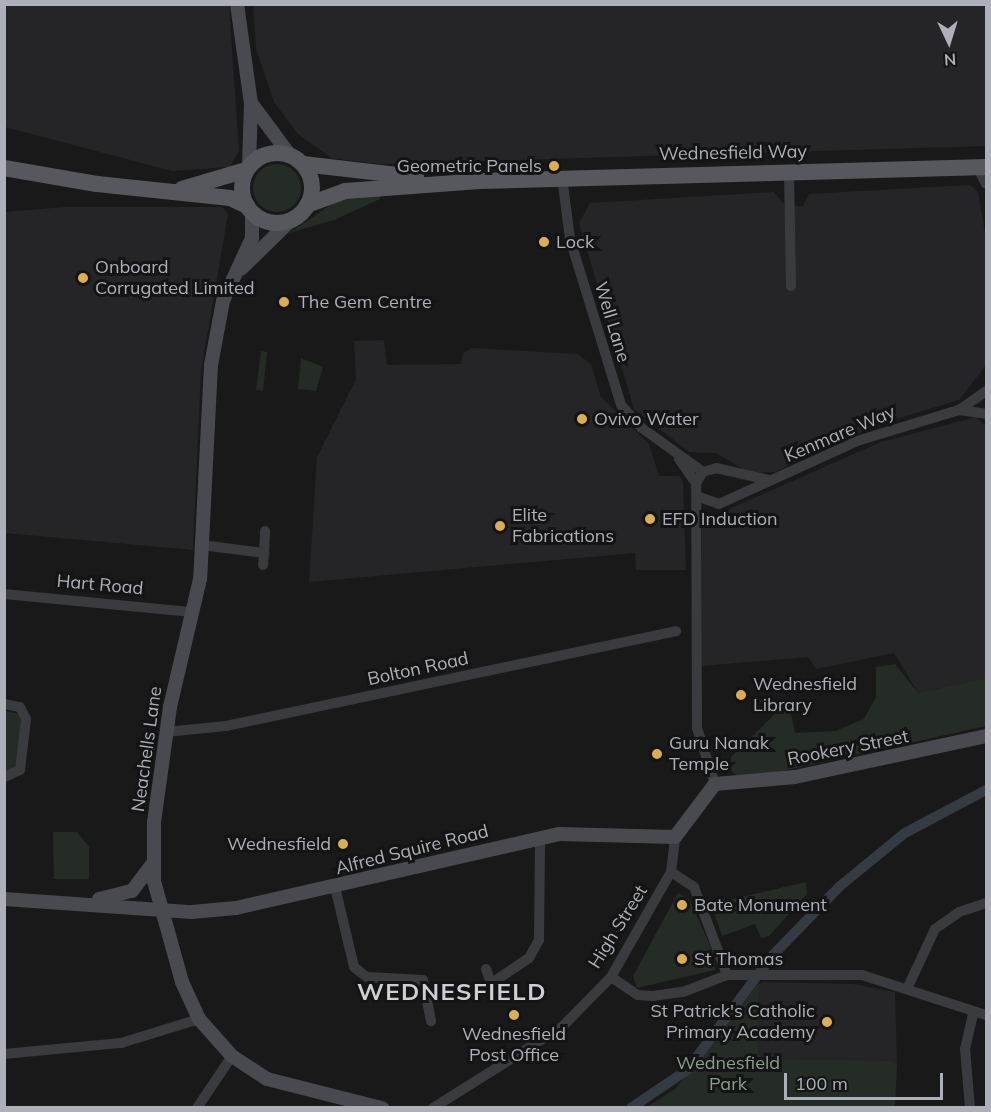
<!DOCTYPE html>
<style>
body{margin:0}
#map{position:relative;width:991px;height:1112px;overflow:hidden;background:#19191a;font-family:Mulish,sans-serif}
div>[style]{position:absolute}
.built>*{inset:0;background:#252527}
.green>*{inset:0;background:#252c26}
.round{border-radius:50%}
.canal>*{height:10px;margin:-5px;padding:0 5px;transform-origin:5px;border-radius:5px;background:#343b42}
.street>*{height:10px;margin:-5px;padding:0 5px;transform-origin:5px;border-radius:5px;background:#3a3b3f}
.secondary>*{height:14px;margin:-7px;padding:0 7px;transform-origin:7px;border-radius:7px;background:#484a4f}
.primary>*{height:16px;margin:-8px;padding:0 8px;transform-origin:8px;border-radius:8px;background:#56585e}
.primary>.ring{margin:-8px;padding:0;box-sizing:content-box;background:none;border:16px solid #56585e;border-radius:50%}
.dots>*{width:16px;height:16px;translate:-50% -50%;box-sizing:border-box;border:3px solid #141415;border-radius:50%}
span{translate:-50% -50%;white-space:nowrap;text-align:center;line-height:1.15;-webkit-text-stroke:6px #141415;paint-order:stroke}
.street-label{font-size:18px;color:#adb0b9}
.poi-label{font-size:18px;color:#adb0b9}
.right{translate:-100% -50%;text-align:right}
.left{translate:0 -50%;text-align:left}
.park-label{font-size:18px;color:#86a188}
.district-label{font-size:24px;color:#cdcfd5;font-weight:700;letter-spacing:1.5px}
.frame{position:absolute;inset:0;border:6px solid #adb0b9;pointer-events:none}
.north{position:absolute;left:919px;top:12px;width:60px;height:60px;-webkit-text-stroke:4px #141415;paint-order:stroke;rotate:176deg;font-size:16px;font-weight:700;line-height:24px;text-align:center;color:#adb0b9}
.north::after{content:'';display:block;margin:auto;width:21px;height:27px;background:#adb0b9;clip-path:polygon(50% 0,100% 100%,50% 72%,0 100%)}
.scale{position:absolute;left:784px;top:1073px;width:159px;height:27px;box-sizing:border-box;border:3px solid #adb0b9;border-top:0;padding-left:8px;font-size:18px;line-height:21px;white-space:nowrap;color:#adb0b9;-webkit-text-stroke:4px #141415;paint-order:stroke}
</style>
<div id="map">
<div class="built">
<i style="clip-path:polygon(5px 5px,229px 5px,239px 151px,230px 167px,172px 171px,5px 127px)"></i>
<i style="clip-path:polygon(253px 5px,986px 5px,986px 146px,379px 164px,331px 158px,298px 134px,274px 102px,256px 49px)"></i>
<i style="clip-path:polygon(970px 185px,978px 192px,986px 239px,986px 365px,959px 400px,876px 425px,775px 472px,750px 473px,716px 453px,689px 452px,634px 409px,579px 223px,590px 203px,774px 192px,786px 207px,803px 206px,809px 194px)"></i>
<i style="clip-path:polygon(65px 207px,222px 207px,228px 214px,201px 372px,193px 550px,5px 533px,5px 212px)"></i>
<i style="clip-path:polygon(384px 340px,387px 365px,461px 364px,463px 353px,472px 348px,578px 354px,591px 364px,601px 397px,649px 444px,659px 476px,679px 476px,683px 482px,686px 570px,636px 570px,635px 553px,309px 582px,317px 457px,356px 379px,354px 341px)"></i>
<i style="clip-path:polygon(976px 417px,986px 426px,986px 678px,918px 693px,894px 653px,816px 669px,808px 657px,702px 666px,702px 528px,709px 518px,881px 442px)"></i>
<i style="clip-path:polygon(763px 982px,853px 984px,895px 992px,897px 1064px,757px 1060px,758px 984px)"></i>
</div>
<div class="green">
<i class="round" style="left:253px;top:164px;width:48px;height:48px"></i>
<i style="clip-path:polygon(380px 194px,380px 199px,334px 220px,289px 233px,338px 200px)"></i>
<i style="clip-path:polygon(261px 351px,267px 352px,263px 391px,256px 390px)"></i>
<i style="clip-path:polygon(301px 358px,323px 367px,316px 391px,298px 389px)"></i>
<i style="clip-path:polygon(895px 664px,918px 693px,986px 678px,986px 726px,760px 776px,739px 777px,730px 770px,731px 757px,780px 709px,791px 714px,795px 733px,835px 731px,864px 719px,876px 697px,876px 667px)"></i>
<i style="clip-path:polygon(5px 711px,20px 714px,21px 721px,16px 768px,5px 772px)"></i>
<i style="clip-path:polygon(53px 832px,77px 832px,89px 847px,89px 879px,54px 879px)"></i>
<i style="clip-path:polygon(806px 882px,807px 894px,769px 936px,761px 938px,755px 924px,722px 936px,711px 904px)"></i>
<i style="clip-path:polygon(678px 893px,689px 899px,714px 954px,715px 970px,637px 988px,633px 976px)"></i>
<i style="clip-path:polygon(758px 984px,758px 1059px,891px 1061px,897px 1064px,895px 1107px,647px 1107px,675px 1089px)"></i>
</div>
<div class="canal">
<i style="left:631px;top:1108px;width:68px;rotate:-34.2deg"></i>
<i style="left:687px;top:1070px;width:142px;rotate:-53.3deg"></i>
<i style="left:772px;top:956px;width:98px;rotate:-45.8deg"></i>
<i style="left:840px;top:886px;width:84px;rotate:-39.2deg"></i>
<i style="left:905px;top:833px;width:92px;rotate:-28deg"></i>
</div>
<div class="street">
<i style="left:977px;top:167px;width:19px;rotate:62deg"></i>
<i style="left:789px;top:171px;width:115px;rotate:89deg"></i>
<i style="left:562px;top:177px;width:63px;rotate:82.6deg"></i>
<i style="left:570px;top:239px;width:174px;rotate:72.9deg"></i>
<i style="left:621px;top:405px;width:31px;rotate:48deg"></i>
<i style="left:642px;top:428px;width:75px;rotate:35.8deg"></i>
<i style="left:959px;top:410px;width:27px;rotate:8deg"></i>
<i style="left:679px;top:459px;width:29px;rotate:55deg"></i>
<i style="left:699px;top:497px;width:21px;rotate:19deg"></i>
<i style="left:719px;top:504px;width:152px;rotate:-24.5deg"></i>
<i style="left:857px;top:441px;width:107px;rotate:-16.9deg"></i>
<i style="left:959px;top:410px;width:33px;rotate:-35deg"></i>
<i style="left:202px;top:545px;width:63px;rotate:7.4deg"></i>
<i style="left:264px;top:553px;width:22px;rotate:-87deg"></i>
<i style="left:263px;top:565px;width:12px;rotate:-85deg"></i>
<i style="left:4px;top:594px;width:189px;rotate:5.5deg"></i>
<i style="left:4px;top:704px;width:16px;rotate:11deg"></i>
<i style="left:20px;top:707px;width:13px;rotate:63deg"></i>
<i style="left:26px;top:719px;width:51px;rotate:96.7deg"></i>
<i style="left:20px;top:770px;width:17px;rotate:156deg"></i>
<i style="left:166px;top:732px;width:60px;rotate:-5.7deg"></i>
<i style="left:226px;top:726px;width:460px;rotate:-11.9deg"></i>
<i style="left:715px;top:784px;width:59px;rotate:-107.8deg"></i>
<i style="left:697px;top:728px;width:245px;rotate:-90.2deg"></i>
<i style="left:696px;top:483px;width:13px;rotate:-58deg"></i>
<i style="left:703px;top:472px;width:14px;rotate:-17deg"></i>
<i style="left:716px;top:468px;width:54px;rotate:12.8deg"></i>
<i style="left:671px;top:872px;width:27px;rotate:33deg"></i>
<i style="left:694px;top:887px;width:94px;rotate:69.4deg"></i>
<i style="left:335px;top:887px;width:82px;rotate:76.6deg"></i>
<i style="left:354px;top:967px;width:16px;rotate:38deg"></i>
<i style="left:367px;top:977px;width:56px;rotate:3.1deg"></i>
<i style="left:423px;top:980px;width:42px;rotate:79deg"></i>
<i style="left:486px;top:969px;width:15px;rotate:70deg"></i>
<i style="left:611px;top:977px;width:32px;rotate:34deg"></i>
<i style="left:638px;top:995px;width:15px;rotate:4deg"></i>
<i style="left:653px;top:996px;width:30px;rotate:-8deg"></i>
<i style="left:683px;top:992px;width:47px;rotate:-21.1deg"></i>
<i style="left:727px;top:975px;width:135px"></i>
<i style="left:862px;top:975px;width:130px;rotate:17.9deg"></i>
<i style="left:907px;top:989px;width:66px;rotate:-65deg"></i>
<i style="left:935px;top:929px;width:29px;rotate:-35deg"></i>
<i style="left:959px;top:912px;width:28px;rotate:-18deg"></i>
<i style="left:480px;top:991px;width:59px;rotate:-34deg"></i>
<i style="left:529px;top:958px;width:21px;rotate:-61deg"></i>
<i style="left:539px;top:940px;width:102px;rotate:-89.4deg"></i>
<i style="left:4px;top:1054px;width:118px;rotate:-5.4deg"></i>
<i style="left:121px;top:1043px;width:82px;rotate:-17.1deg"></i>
<i style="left:197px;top:1108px;width:63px;rotate:-56.1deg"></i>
<i style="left:433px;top:1108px;width:154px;rotate:-32.2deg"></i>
<i style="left:563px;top:1026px;width:69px;rotate:-45.6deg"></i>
<i style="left:611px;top:977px;width:121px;rotate:-60.3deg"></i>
<i style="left:671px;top:872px;width:35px;rotate:-83deg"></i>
<i style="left:970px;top:1108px;width:59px;rotate:-94.8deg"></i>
<i style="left:965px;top:1049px;width:37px;rotate:-77deg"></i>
</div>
<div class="secondary">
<i style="left:237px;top:4px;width:100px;rotate:82deg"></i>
<i style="left:251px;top:103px;width:63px;rotate:91.8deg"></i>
<i style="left:251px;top:103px;width:64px;rotate:53.3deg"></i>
<i style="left:252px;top:212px;width:26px;rotate:90deg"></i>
<i style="left:252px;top:238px;width:69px;rotate:114.7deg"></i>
<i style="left:223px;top:301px;width:65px;rotate:100.6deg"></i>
<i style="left:211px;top:365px;width:214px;rotate:92.9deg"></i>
<i style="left:200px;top:579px;width:131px;rotate:103.2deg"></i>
<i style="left:170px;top:707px;width:116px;rotate:97.9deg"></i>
<i style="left:154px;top:822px;width:59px;rotate:90deg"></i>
<i style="left:154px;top:881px;width:105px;rotate:74.5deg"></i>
<i style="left:182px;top:982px;width:41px;rotate:65.3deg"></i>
<i style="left:199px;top:1019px;width:50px;rotate:48.3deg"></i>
<i style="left:232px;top:1056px;width:42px;rotate:33.3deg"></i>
<i style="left:267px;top:1079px;width:119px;rotate:14.2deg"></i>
<i style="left:241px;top:269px;width:70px;rotate:-44.4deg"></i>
<i style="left:4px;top:899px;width:188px;rotate:4deg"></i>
<i style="left:192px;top:912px;width:44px;rotate:-5.2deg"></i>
<i style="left:236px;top:908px;width:331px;rotate:-12.9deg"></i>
<i style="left:559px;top:834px;width:116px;rotate:1.5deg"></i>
<i style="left:675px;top:837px;width:66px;rotate:-53deg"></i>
<i style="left:715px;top:784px;width:80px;rotate:-5deg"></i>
<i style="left:795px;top:777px;width:195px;rotate:-12.1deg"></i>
<i style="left:99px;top:899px;width:34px;rotate:-14deg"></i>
<i style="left:132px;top:891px;width:34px;rotate:-53deg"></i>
</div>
<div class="primary">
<i class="ring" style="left:242px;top:153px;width:54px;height:54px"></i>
<i style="left:303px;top:164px;width:114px;rotate:6.6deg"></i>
<i style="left:4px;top:168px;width:94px;rotate:9.8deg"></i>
<i style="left:97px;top:184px;width:134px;rotate:6deg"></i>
<i style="left:230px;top:198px;width:19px;rotate:25deg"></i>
<i style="left:182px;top:189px;width:67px;rotate:-16.5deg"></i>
<i style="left:307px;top:205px;width:40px;rotate:-20.2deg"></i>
<i style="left:345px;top:191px;width:135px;rotate:-4.2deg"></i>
<i style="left:480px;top:181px;width:506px;rotate:-1.58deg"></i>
</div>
<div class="dots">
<i style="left:554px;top:166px;background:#ddae4e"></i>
<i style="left:544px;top:242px;background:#ddae4e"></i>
<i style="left:83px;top:278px;background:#ddae4e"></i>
<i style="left:284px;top:302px;background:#ddae4e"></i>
<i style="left:582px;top:419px;background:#ddae4e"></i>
<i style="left:650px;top:519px;background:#ddae4e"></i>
<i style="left:500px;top:526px;background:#ddae4e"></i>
<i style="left:741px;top:695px;background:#ddae4e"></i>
<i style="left:657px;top:754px;background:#ddae4e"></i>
<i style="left:343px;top:844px;background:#ddae4e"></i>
<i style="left:682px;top:905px;background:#ddae4e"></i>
<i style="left:682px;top:959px;background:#ddae4e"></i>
<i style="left:514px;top:1015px;background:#ddae4e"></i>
<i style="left:827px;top:1022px;background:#ddae4e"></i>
</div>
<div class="street-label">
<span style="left:733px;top:153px;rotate:-1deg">Wednesfield Way</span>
<span style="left:612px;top:322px;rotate:73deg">Well Lane</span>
<span style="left:840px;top:434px;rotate:-23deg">Kenmare Way</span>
<span style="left:100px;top:585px;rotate:5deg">Hart Road</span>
<span style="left:418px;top:669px;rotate:-12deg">Bolton Road</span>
<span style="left:848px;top:748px;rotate:-11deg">Rookery Street</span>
<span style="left:147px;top:749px;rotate:-82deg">Neachells Lane</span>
<span style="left:412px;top:850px;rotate:-14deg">Alfred Squire Road</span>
<span style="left:618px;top:927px;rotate:-58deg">High Street</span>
</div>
<div class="poi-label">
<span class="right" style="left:542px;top:166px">Geometric Panels</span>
<span class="left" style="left:556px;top:242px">Lock</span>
<span class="left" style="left:95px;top:278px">Onboard<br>Corrugated Limited</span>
<span class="left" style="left:298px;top:302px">The Gem Centre</span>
<span class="left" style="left:594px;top:419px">Ovivo Water</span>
<span class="left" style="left:512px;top:526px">Elite<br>Fabrications</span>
<span class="left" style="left:662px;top:519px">EFD Induction</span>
<span class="left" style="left:753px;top:695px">Wednesfield<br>Library</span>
<span class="left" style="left:669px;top:754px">Guru Nanak<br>Temple</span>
<span class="right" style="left:331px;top:844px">Wednesfield</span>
<span class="left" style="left:694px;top:905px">Bate Monument</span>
<span class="left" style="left:694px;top:959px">St Thomas</span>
<span class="right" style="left:815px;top:1022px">St Patrick's Catholic<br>Primary Academy</span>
<span style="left:514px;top:1045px">Wednesfield<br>Post Office</span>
</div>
<div class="park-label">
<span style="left:728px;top:1074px">Wednesfield<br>Park</span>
</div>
<div class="district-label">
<span style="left:452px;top:992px">WEDNESFIELD</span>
</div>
<div class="frame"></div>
<div class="north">N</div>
<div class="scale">100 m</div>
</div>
